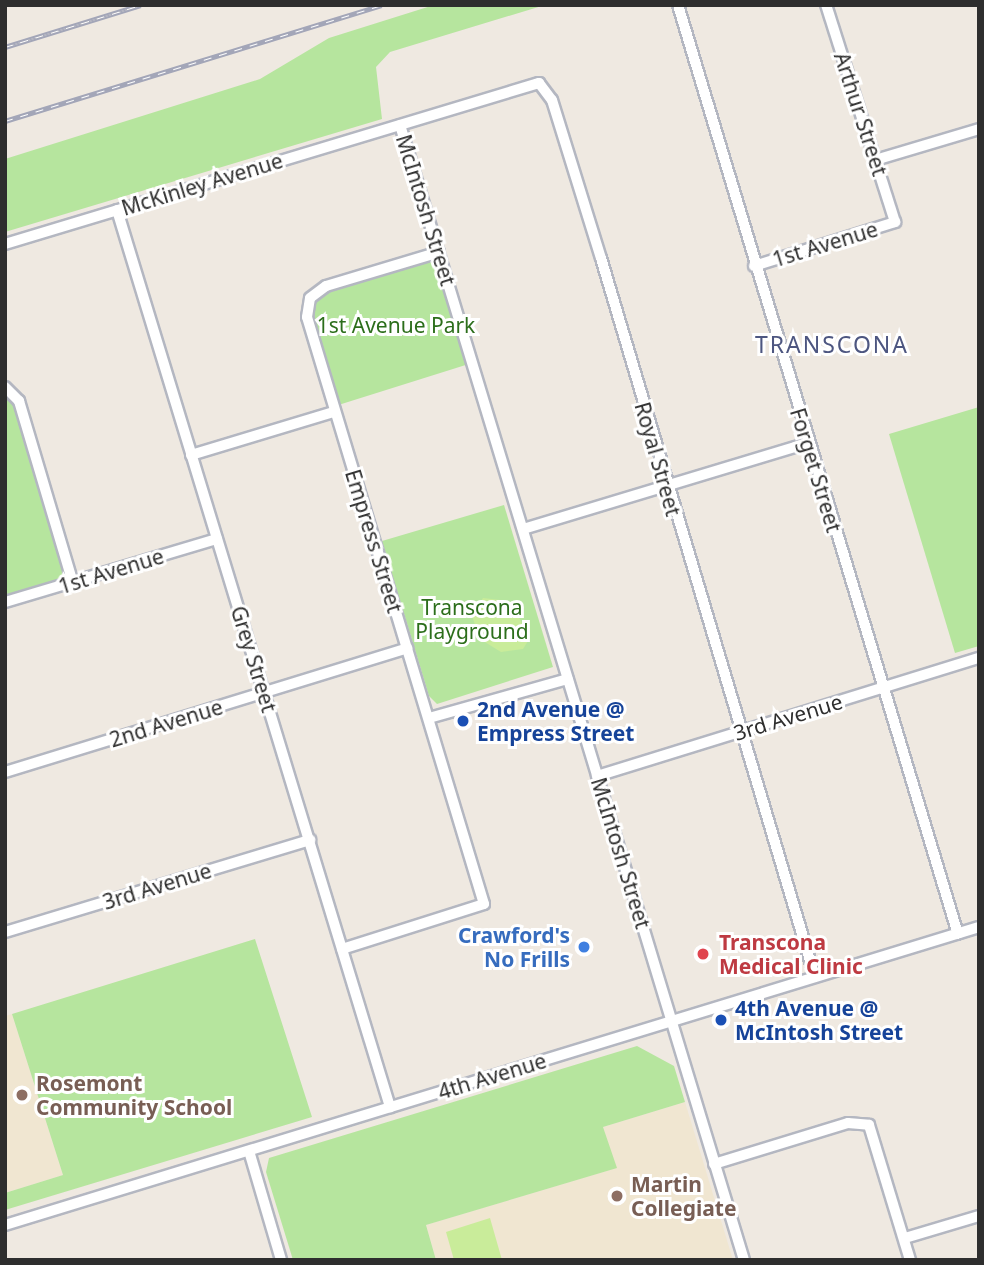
<!DOCTYPE html>
<style>
body{margin:0}
#map{position:relative;width:984px;height:1265px;overflow:hidden;background:#efe9e1;font-family:"Noto Sans",sans-serif}
div>[style]{position:absolute}
.education>*{inset:0;background:#f0e6d1}
.green>*{inset:0;background:#b6e59e}
.pitch>*{inset:0;background:#c9ec9a}
.roads{filter:drop-shadow(2px 0 #b4b7c1) drop-shadow(-2px 0 #b4b7c1) drop-shadow(0 2px #b4b7c1) drop-shadow(0 -2px #b4b7c1)}
.minor>*{height:10px;margin:-5px;padding:0 5px;transform-origin:5px;border-radius:5px;background:#fff}
.rail>*{height:5px;margin-top:-2.5px;transform-origin:0;background:repeating-linear-gradient(90deg,#fff 0 8px,#a3a6b8 0 16px);box-sizing:border-box;border-block:2px solid #a3a6b8}
.dots>*{width:19px;height:19px;translate:-50% -50%;box-sizing:border-box;border:4px solid #fff;border-radius:50%}
span{translate:-50% -50%;white-space:nowrap;text-align:center;line-height:1.15;-webkit-text-stroke:6px #fff;paint-order:stroke}
.street-label{font-size:21px;color:#2e2e2e}
.park-label{font-size:21px;color:#2c6e1b}
.transit-label{font-size:21px;color:#164399;font-weight:700}
.left{translate:0 -50%;text-align:left}
.shop-label{font-size:21px;color:#366cbe;font-weight:700}
.right{translate:-100% -50%;text-align:right}
.health-label{font-size:21px;color:#be3a42;font-weight:700}
.education-label{font-size:21px;color:#785e54;font-weight:700}
.neighbourhood-label{font-size:23px;color:#4d5680;letter-spacing:2px}
.frame{position:absolute;inset:0;border:7px solid #2e2e2e;pointer-events:none}
</style>
<div id="map">
<div class="education">
<i style="clip-path:polygon(12px 1014px,63px 1175px,5px 1193px,5px 1016px)"></i>
<i style="clip-path:polygon(685px 1102px,733px 1260px,436px 1260px,426px 1225px,616px 1168px,603px 1127px)"></i>
</div>
<div class="green">
<i style="clip-path:polygon(434px 5px,545px 5px,390px 52px,376px 67px,382px 119px,5px 232px,5px 159px,260px 79px,329px 38px)"></i>
<i style="clip-path:polygon(439px 252px,472px 363px,332px 407px,307px 317px,310px 298px,326px 286px)"></i>
<i style="clip-path:polygon(5px 387px,19px 401px,73px 583px,5px 602px)"></i>
<i style="clip-path:polygon(979px 407px,979px 646px,955px 653px,889px 434px)"></i>
<i style="clip-path:polygon(504px 505px,553px 667px,437px 704px,429px 696px,382px 541px)"></i>
<i style="clip-path:polygon(255px 939px,312px 1117px,5px 1210px,5px 1193px,63px 1175px,12px 1014px)"></i>
<i style="clip-path:polygon(637px 1046px,674px 1066px,685px 1102px,603px 1127px,617px 1168px,426px 1225px,436px 1260px,293px 1260px,266px 1172px,269px 1158px)"></i>
</div>
<div class="pitch">
<i style="clip-path:polygon(483px 598px,500px 600px,520px 619px,528px 641px,523px 649px,501px 652px,480px 639px,472px 616px)"></i>
<i style="clip-path:polygon(490px 1218px,502px 1260px,454px 1260px,446px 1232px)"></i>
</div>
<div class="roads">
<div class="minor">
<i style="left:678px;top:5px;width:970px;rotate:73.23deg"></i>
<i style="left:400px;top:125px;width:1186px;rotate:73.14deg"></i>
<i style="left:875px;top:160px;width:109px;rotate:-16.6deg"></i>
<i style="left:117px;top:210px;width:938px;rotate:73.07deg"></i>
<i style="left:5px;top:244px;width:558px;rotate:-16.78deg"></i>
<i style="left:539px;top:83px;width:21px;rotate:53deg"></i>
<i style="left:552px;top:100px;width:165px;rotate:72.8deg"></i>
<i style="left:601px;top:258px;width:750px;rotate:73.43deg"></i>
<i style="left:754px;top:266px;width:148px;rotate:-17.3deg"></i>
<i style="left:895px;top:222px;width:228px;rotate:-107.6deg"></i>
<i style="left:5px;top:387px;width:20px;rotate:45deg"></i>
<i style="left:19px;top:401px;width:190px;rotate:73.5deg"></i>
<i style="left:191px;top:455px;width:148px;rotate:-16.8deg"></i>
<i style="left:523px;top:529px;width:298px;rotate:-16.8deg"></i>
<i style="left:5px;top:602px;width:221px;rotate:-16.6deg"></i>
<i style="left:429px;top:718px;width:144px;rotate:-15.7deg"></i>
<i style="left:5px;top:772px;width:421px;rotate:-17.1deg"></i>
<i style="left:597px;top:776px;width:400px;rotate:-17.2deg"></i>
<i style="left:5px;top:932px;width:319px;rotate:-16.8deg"></i>
<i style="left:342px;top:949px;width:149px;rotate:-17.6deg"></i>
<i style="left:484px;top:904px;width:613px;rotate:-106.78deg"></i>
<i style="left:307px;top:317px;width:19px;rotate:-81deg"></i>
<i style="left:310px;top:298px;width:20px;rotate:-37deg"></i>
<i style="left:326px;top:286px;width:118px;rotate:-16.7deg"></i>
<i style="left:249px;top:1151px;width:114px;rotate:73.6deg"></i>
<i style="left:714px;top:1164px;width:140px;rotate:-17deg"></i>
<i style="left:848px;top:1123px;width:21px;rotate:5deg"></i>
<i style="left:869px;top:1125px;width:141px;rotate:73.1deg"></i>
<i style="left:5px;top:1225px;width:1019px;rotate:-17.01deg"></i>
<i style="left:905px;top:1238px;width:77px;rotate:-16.6deg"></i>
</div>
</div>
<div class="rail">
<i style="left:5px;top:47px;width:142px;rotate:-17.2deg"></i>
<i style="left:5px;top:121px;width:394px;rotate:-17.1deg"></i>
</div>
<div class="dots">
<i style="left:463px;top:721px;background:#1a4fb4"></i>
<i style="left:584px;top:947px;background:#3f7fe0"></i>
<i style="left:703px;top:954px;background:#e0444e"></i>
<i style="left:721px;top:1020px;background:#1a4fb4"></i>
<i style="left:22px;top:1095px;background:#8d6e63"></i>
<i style="left:617px;top:1196px;background:#8d6e63"></i>
</div>
<div class="street-label">
<span style="left:861px;top:114px;rotate:72deg">Arthur Street</span>
<span style="left:202px;top:184px;rotate:-17deg">McKinley Avenue</span>
<span style="left:426px;top:210px;rotate:73deg">McIntosh Street</span>
<span style="left:825px;top:244px;rotate:-17deg">1st Avenue</span>
<span style="left:658px;top:459px;rotate:74deg">Royal Street</span>
<span style="left:816px;top:470px;rotate:73deg">Forget Street</span>
<span style="left:374px;top:541px;rotate:73deg">Empress Street</span>
<span style="left:111px;top:571px;rotate:-17deg">1st Avenue</span>
<span style="left:254px;top:659px;rotate:73deg">Grey Street</span>
<span style="left:788px;top:717px;rotate:-17deg">3rd Avenue</span>
<span style="left:166px;top:723px;rotate:-17deg">2nd Avenue</span>
<span style="left:621px;top:853px;rotate:73deg">McIntosh Street</span>
<span style="left:157px;top:886px;rotate:-17deg">3rd Avenue</span>
<span style="left:492px;top:1076px;rotate:-17deg">4th Avenue</span>
</div>
<div class="park-label">
<span style="left:396px;top:325px">1st Avenue Park</span>
<span style="left:472px;top:619px">Transcona<br>Playground</span>
</div>
<div class="transit-label">
<span class="left" style="left:477px;top:721px">2nd Avenue @<br>Empress Street</span>
<span class="left" style="left:735px;top:1020px">4th Avenue @<br>McIntosh Street</span>
</div>
<div class="shop-label">
<span class="right" style="left:570px;top:947px">Crawford's<br>No Frills</span>
</div>
<div class="health-label">
<span class="left" style="left:719px;top:954px">Transcona<br>Medical Clinic</span>
</div>
<div class="education-label">
<span class="left" style="left:36px;top:1095px">Rosemont<br>Community School</span>
<span class="left" style="left:631px;top:1196px">Martin<br>Collegiate</span>
</div>
<div class="neighbourhood-label">
<span style="left:832px;top:344px">TRANSCONA</span>
</div>
<div class="frame"></div>
</div>
